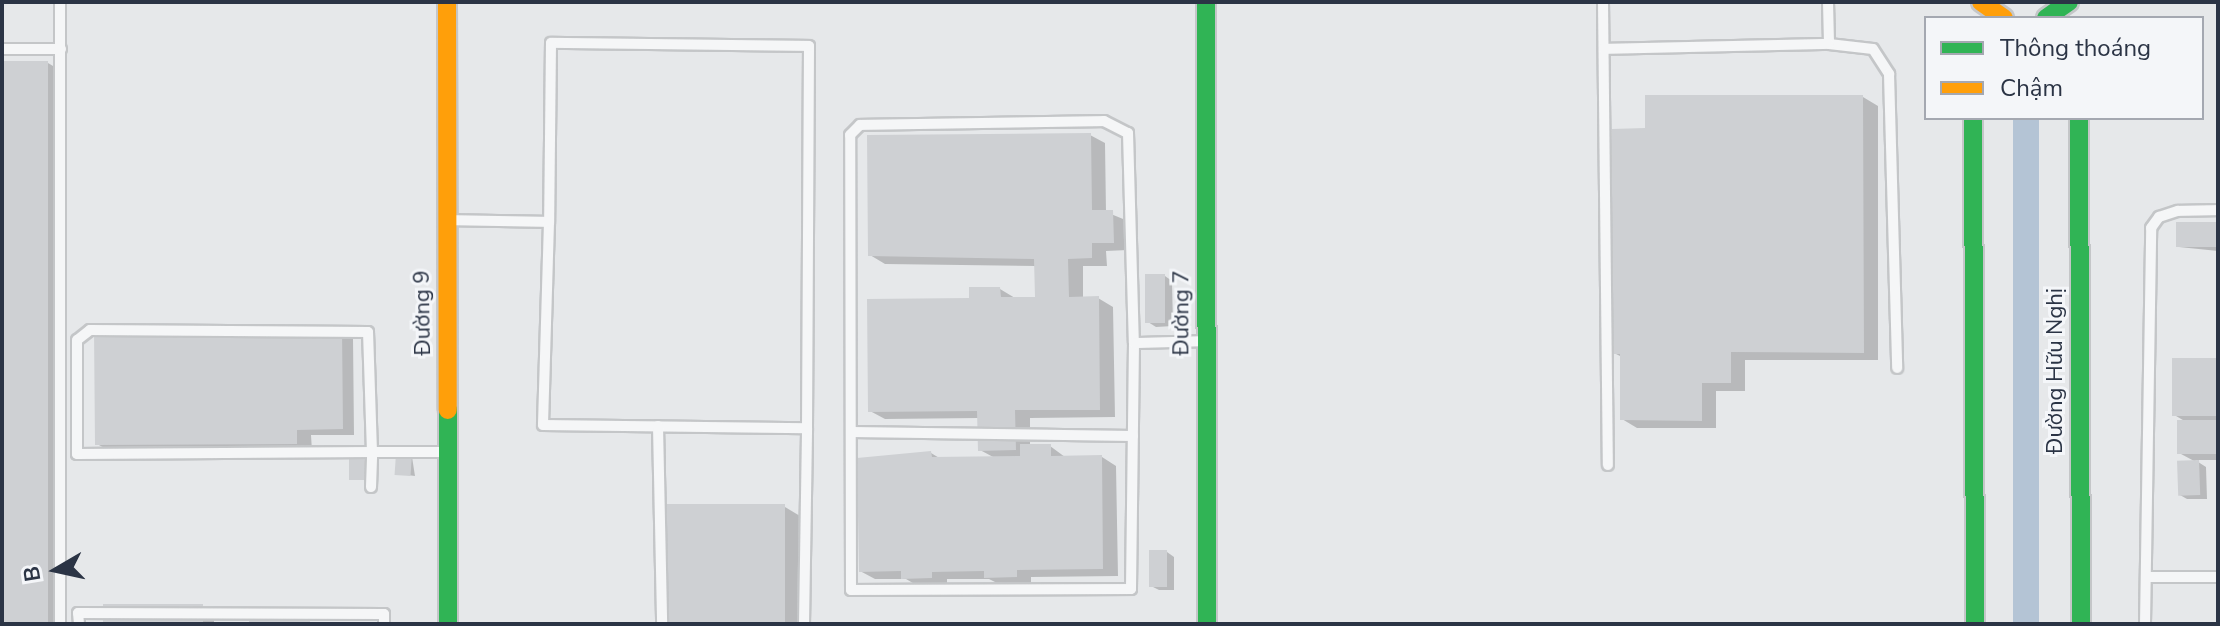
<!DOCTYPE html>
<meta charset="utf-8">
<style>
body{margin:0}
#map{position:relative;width:2220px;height:626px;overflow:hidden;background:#e6e8ea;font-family:"Nunito Sans",sans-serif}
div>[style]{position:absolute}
.water>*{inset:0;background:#b4c4d5;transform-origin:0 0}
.shadow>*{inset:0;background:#0003}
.building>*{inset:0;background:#ced0d3;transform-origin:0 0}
.roads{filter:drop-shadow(2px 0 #c4c6c8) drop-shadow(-2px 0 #c4c6c8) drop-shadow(0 2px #c4c6c8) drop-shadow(0 -2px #c4c6c8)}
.lane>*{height:10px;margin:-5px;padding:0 5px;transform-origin:5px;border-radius:5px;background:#f5f6f7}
.fast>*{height:18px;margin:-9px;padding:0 9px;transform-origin:9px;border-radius:9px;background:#30b455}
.slow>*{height:18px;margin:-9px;padding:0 9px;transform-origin:9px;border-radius:9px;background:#ff9f0a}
span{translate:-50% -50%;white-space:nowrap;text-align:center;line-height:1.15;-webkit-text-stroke:6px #f4f6f9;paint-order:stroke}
.street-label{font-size:22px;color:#2b3445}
.frame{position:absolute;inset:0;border:4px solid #2b3445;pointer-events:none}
.legend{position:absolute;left:1924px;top:16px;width:280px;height:104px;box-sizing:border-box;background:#f4f6f9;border:2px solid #a4a8b1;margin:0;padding:10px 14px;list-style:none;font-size:24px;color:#2b3445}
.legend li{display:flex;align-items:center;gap:16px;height:40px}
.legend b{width:40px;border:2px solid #a4a8b1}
.north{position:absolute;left:16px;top:530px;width:80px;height:80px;-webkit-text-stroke:6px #f4f6f9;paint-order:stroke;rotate:261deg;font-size:22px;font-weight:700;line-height:32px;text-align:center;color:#2b3445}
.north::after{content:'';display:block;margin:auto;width:28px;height:36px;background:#2b3445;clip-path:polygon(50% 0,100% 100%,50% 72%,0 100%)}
</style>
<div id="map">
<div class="water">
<i style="left:2013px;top:118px;width:26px;height:506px"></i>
</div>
<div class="shadow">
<i style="clip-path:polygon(2px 63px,48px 63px,63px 72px,63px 624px,2px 624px)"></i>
<i style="clip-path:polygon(1863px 97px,1878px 106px,1878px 360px,1745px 360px,1745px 391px,1716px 391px,1716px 428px,1637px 428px,1622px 419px,1622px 357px,1614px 353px,1647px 130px)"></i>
<i style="clip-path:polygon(1090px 135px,1105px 143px,1106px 212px,1128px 221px,1128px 250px,1106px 251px,1107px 266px,1083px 266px,1083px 299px,1098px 298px,1113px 307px,1115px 417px,1030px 418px,1030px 446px,1050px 446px,1065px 457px,1102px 457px,1116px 466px,1118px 576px,1031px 577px,1031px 585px,1001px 585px,989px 579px,947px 579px,947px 586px,918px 586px,906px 579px,875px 579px,860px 571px,931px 453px,941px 459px,995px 458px,980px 450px,979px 418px,885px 419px,870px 411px,971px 300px,1000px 289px,1015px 298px,1037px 299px,1036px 266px,885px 264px,870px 255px)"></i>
<i style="clip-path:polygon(2216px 224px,2218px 251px,2179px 247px)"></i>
<i style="clip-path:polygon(1165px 276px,1172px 281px,1173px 326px,1156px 327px,1148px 322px)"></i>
<i style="clip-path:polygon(342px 330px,353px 337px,354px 435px,311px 435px,312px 451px,112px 452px,97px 444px)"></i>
<i style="clip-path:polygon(2218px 360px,2218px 460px,2195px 460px,2206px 467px,2207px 499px,2187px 499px,2180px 495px,2196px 462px,2181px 454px,2188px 423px,2176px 416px)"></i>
<i style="clip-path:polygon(412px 457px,415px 476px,399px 474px)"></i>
<i style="clip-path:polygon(785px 507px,800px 516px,800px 624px,668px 624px)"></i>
<i style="clip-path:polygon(1167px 552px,1174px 557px,1174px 590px,1159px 590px,1151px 586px)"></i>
<i style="clip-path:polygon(202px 606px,214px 613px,214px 624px,105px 624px)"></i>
</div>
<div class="building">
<i style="left:2px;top:61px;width:46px;height:563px"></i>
<i style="clip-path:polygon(1645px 95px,1863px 95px,1864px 353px,1731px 352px,1731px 383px,1702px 383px,1702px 421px,1620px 420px,1620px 354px,1612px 354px,1612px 129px,1645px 128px)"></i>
<i style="clip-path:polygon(1091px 133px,1092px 210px,1113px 210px,1114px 243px,1092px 243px,1092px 258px,1068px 259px,1069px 297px,1099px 296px,1100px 410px,1015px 410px,1016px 450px,978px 451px,977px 411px,868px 412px,867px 299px,969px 298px,969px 287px,1000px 287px,1001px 297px,1035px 297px,1034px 259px,868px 256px,867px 135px)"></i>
<i style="left:2217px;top:222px;width:25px;height:41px;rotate:90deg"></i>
<i style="left:1145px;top:274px;width:20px;height:49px"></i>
<i style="clip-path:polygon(342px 328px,343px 429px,297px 430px,297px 444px,95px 445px,94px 330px)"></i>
<i style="left:2218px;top:358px;width:58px;height:46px;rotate:90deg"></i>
<i style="left:2218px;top:420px;width:34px;height:41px;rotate:90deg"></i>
<i style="clip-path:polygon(1020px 444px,1051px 444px,1051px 456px,1102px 455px,1103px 569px,1017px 570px,1017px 577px,984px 578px,984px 571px,932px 572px,932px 578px,901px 579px,901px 571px,859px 572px,857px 458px,931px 451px,932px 457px,1020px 456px)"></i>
<i style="left:396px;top:454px;width:16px;height:21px;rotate:4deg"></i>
<i style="left:349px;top:459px;width:20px;height:21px"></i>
<i style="left:2199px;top:460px;width:35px;height:22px;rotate:88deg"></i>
<i style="left:666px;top:504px;width:119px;height:120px"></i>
<i style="left:1167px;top:550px;width:37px;height:18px;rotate:90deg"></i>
<i style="left:103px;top:604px;width:100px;height:20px"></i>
<i style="left:249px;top:615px;width:61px;height:9px"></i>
</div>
<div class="roads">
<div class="lane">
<i style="left:1603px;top:2px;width:463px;rotate:89.4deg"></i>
<i style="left:1828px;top:2px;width:42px;rotate:88.6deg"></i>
<i style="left:1829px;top:44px;width:44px;rotate:6.5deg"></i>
<i style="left:1873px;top:49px;width:30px;rotate:57deg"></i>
<i style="left:1889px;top:74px;width:294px;rotate:88.4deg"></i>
<i style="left:2px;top:49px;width:59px"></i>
<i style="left:1604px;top:49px;width:225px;rotate:-1.3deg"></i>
<i style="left:1104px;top:121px;width:27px;rotate:27deg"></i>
<i style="left:1128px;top:133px;width:210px;rotate:88.4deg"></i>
<i style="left:1134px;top:343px;width:246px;rotate:90.7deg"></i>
<i style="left:1131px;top:589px;width:280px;rotate:179.8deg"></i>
<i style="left:851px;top:590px;width:455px;rotate:-90.1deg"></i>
<i style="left:850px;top:135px;width:14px;rotate:-45deg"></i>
<i style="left:860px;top:125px;width:244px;rotate:-0.9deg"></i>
<i style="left:448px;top:220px;width:101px;rotate:1.1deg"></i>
<i style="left:549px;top:222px;width:203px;rotate:91.7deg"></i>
<i style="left:543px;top:425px;width:264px;rotate:0.7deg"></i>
<i style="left:807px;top:428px;width:382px;rotate:-89.7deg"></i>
<i style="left:809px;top:46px;width:258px;rotate:-179.3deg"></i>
<i style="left:551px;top:43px;width:179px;rotate:90.6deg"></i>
<i style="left:1134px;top:343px;width:70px;rotate:-1.6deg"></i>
<i style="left:658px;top:426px;width:198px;rotate:88.8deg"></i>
<i style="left:852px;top:432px;width:281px;rotate:0.8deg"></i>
<i style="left:371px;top:487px;width:35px;rotate:-88deg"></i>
<i style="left:372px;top:452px;width:120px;rotate:-91.9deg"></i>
<i style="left:368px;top:332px;width:278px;rotate:-179.6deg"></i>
<i style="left:90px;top:330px;width:16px;rotate:142deg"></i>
<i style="left:77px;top:340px;width:114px;rotate:90deg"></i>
<i style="left:77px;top:454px;width:295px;rotate:-0.4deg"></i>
<i style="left:372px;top:452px;width:74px"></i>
<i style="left:2148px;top:577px;width:70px"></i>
<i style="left:60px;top:624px;width:622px;rotate:-90deg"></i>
<i style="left:79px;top:624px;width:11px;rotate:-95deg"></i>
<i style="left:78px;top:613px;width:306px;rotate:0.2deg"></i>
<i style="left:384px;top:614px;width:10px;rotate:90deg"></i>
<i style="left:804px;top:624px;width:196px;rotate:-89.1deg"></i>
<i style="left:2145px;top:624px;width:396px;rotate:-89.1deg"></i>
<i style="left:2151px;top:228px;width:14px;rotate:-54deg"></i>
<i style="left:2159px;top:217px;width:20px;rotate:-18deg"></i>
<i style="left:2178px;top:211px;width:40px;rotate:-1.4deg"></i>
</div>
<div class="fast">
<i style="left:1206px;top:2px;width:622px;rotate:89.91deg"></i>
<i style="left:2046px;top:18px;width:28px;rotate:-35deg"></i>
<i style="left:1973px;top:118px;width:506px;rotate:89.77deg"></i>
<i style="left:2079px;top:118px;width:506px;rotate:89.77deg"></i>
<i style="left:448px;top:410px;width:214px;rotate:90deg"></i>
</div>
<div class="slow">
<i style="left:447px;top:2px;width:408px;rotate:89.9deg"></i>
<i style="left:1981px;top:2px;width:28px;rotate:35deg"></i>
</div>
</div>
<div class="street-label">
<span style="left:423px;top:313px;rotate:-91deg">Đường 9</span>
<span style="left:1182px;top:313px;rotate:-90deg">Đường 7</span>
<span style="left:2056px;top:371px;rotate:-90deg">Đường Hữu Nghị</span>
</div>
<div class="frame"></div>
<ul class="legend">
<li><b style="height:10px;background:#30b455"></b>Thông thoáng</li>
<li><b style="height:10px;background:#ff9f0a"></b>Chậm</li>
</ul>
<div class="north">B</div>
</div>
